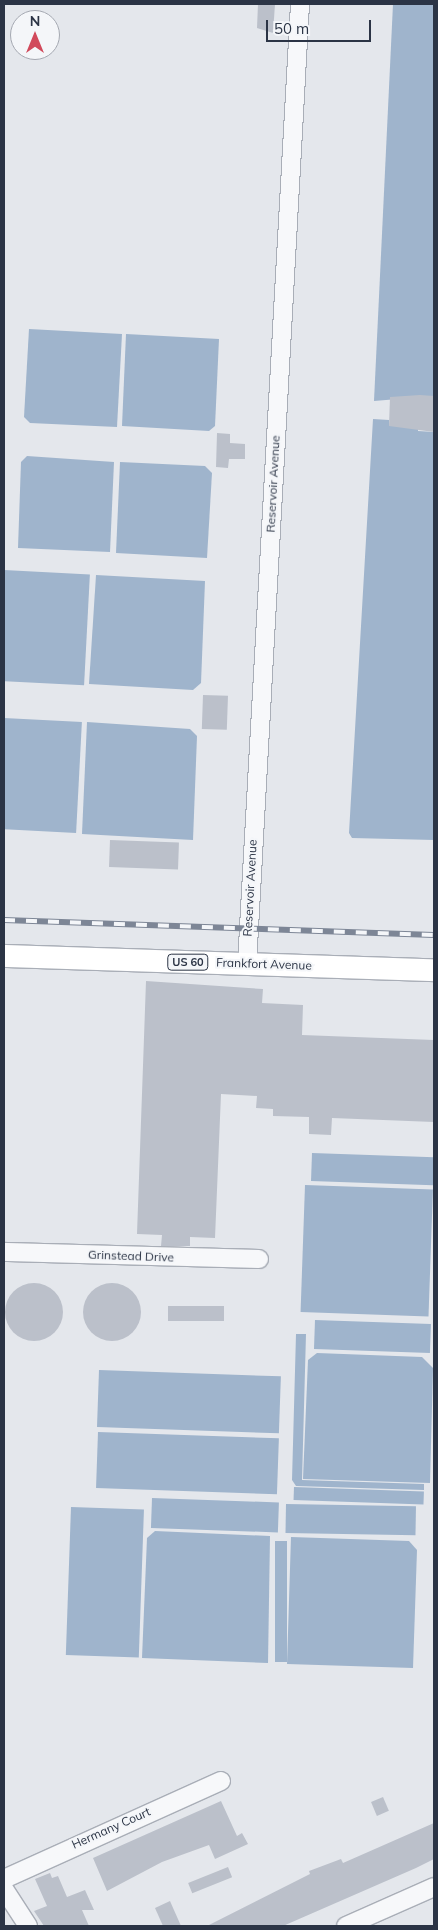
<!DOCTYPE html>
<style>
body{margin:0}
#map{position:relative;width:438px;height:1930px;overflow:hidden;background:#e4e7ec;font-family:Mulish,sans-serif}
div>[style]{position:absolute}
.water>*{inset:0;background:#9fb4cc;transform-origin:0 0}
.building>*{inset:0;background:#bbc0ca;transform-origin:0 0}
.round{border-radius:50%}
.roads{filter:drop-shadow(1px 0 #a9aeb7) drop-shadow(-1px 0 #a9aeb7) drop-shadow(0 1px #a9aeb7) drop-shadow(0 -1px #a9aeb7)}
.minor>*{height:18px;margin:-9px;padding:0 9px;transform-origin:9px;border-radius:9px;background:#f7f8fa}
.major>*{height:22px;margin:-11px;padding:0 11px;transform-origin:11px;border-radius:11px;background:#fff}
.rail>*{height:5.5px;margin-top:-2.75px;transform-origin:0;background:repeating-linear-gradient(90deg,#f4f6f9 0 11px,#7d8696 0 22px);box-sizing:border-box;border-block:1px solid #7d8696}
span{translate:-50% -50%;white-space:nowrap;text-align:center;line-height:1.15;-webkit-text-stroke:4px #f4f6f9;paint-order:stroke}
.shield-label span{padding:1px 4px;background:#f4f6f9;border:1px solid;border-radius:4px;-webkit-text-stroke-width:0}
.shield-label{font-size:11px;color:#2b3445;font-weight:700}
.street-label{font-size:12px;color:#2b3445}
.frame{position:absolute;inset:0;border:5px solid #2b3445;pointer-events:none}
.north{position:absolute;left:10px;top:10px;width:50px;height:50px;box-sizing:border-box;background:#f4f6f9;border:1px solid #a4a8b1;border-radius:50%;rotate:0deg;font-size:14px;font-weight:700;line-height:20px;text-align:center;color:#2b3445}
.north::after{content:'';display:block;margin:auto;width:18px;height:22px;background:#d1495b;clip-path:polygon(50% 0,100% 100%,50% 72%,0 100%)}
.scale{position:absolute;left:266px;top:20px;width:105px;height:22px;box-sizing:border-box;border:2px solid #2b3445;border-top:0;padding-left:6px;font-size:15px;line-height:18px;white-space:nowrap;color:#2b3445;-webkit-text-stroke:4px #f4f6f9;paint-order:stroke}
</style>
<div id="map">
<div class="water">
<i style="clip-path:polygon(393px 4px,434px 4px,434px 396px,374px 401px)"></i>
<i style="clip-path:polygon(29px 329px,122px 334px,117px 427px,30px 423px,24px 417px)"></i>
<i style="clip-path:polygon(126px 334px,219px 339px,215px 426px,209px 431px,122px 426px)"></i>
<i style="clip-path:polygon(373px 419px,389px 420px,389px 426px,418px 425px,418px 431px,434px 432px,434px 840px,352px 838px,349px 833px)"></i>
<i style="clip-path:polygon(27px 456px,114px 462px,110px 552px,18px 548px,21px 462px)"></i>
<i style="clip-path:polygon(120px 462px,205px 466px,212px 473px,207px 558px,116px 553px)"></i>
<i style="left:4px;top:570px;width:86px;height:111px;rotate:3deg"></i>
<i style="clip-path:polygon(96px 575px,205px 581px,201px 683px,193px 690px,89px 684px)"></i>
<i style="left:4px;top:718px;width:78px;height:111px;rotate:3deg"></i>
<i style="clip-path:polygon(87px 722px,190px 729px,197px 736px,193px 840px,82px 834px)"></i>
<i style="left:312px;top:1153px;width:122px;height:28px;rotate:2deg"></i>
<i style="left:305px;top:1185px;width:128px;height:127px;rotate:2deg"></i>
<i style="left:315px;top:1320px;width:116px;height:29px;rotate:2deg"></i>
<i style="clip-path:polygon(296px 1334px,306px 1334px,302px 1480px,424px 1484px,424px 1490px,296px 1486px,292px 1480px)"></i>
<i style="clip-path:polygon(317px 1353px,422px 1357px,433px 1368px,430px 1483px,303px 1479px,308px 1360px)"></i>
<i style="left:99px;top:1370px;width:182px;height:57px;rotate:2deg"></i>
<i style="left:98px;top:1432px;width:181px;height:56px;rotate:2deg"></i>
<i style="left:294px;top:1487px;width:130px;height:13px;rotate:2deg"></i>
<i style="left:152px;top:1498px;width:127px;height:30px;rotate:2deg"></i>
<i style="left:286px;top:1504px;width:130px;height:29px;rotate:1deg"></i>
<i style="left:71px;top:1507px;width:73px;height:148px;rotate:2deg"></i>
<i style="clip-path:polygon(155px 1531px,270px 1536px,268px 1663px,142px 1658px,147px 1538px)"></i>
<i style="clip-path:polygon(291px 1537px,409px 1541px,417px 1550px,413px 1668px,287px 1664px)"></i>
<i style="left:275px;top:1541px;width:12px;height:121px"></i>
</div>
<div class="building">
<i style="clip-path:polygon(258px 4px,275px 4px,273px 33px,257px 28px)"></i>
<i style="clip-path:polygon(420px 395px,434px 396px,434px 432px,389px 426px,390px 397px)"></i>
<i style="clip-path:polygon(217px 433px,230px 434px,230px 443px,245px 444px,245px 459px,229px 459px,228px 468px,216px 467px)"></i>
<i style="left:203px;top:695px;width:25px;height:34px;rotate:2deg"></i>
<i style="left:110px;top:840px;width:69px;height:27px;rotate:2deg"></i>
<i style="clip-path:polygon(146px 981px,263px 989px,262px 1003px,303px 1005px,302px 1035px,434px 1040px,434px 1122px,332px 1118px,331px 1135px,309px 1134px,309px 1117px,273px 1116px,273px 1109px,256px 1108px,257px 1096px,221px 1094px,215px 1238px,190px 1237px,190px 1246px,161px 1246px,162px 1235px,137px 1234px)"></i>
<i class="round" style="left:83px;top:1283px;width:58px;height:58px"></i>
<i class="round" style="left:5px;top:1283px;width:58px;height:58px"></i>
<i style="left:168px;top:1306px;width:56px;height:15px"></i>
<i style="left:383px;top:1797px;width:15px;height:13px;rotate:67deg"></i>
<i style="clip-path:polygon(221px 1801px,237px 1836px,242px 1833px,248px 1844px,215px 1859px,209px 1845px,162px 1862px,107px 1891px,93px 1858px)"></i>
<i style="clip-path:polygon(434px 1823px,434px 1859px,416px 1868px,283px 1926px,207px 1926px,310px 1874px,309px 1871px,341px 1859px,343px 1863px)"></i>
<i style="left:228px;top:1867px;width:11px;height:43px;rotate:68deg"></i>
<i style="clip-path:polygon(50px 1873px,52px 1878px,58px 1876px,67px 1897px,85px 1890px,94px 1910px,82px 1910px,89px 1926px,44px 1926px,34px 1911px,47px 1906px,35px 1879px)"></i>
<i style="clip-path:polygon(170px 1901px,181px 1926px,163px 1926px,155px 1908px)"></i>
</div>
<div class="roads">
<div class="minor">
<i style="left:247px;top:964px;width:961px;rotate:-86.84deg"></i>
<i style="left:4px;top:1252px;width:255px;rotate:1.6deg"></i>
<i style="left:4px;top:1879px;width:238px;rotate:-24.3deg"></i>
<i style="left:4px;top:1889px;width:44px;rotate:57deg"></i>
<i style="left:346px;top:1926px;width:96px;rotate:-23.9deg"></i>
</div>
<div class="major">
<i style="left:4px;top:956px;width:430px;rotate:1.9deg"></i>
</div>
</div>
<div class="rail">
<i style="left:4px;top:920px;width:430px;rotate:2deg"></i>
</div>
<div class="shield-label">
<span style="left:188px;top:962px">US 60</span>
</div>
<div class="street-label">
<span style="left:273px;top:484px;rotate:-87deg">Reservoir Avenue</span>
<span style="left:250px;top:888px;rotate:-87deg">Reservoir Avenue</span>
<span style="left:264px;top:964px;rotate:2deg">Frankfort Avenue</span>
<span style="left:131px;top:1256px;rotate:2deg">Grinstead Drive</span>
<span style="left:111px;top:1828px;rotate:-24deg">Hermany Court</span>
</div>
<div class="frame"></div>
<div class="north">N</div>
<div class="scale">50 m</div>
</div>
